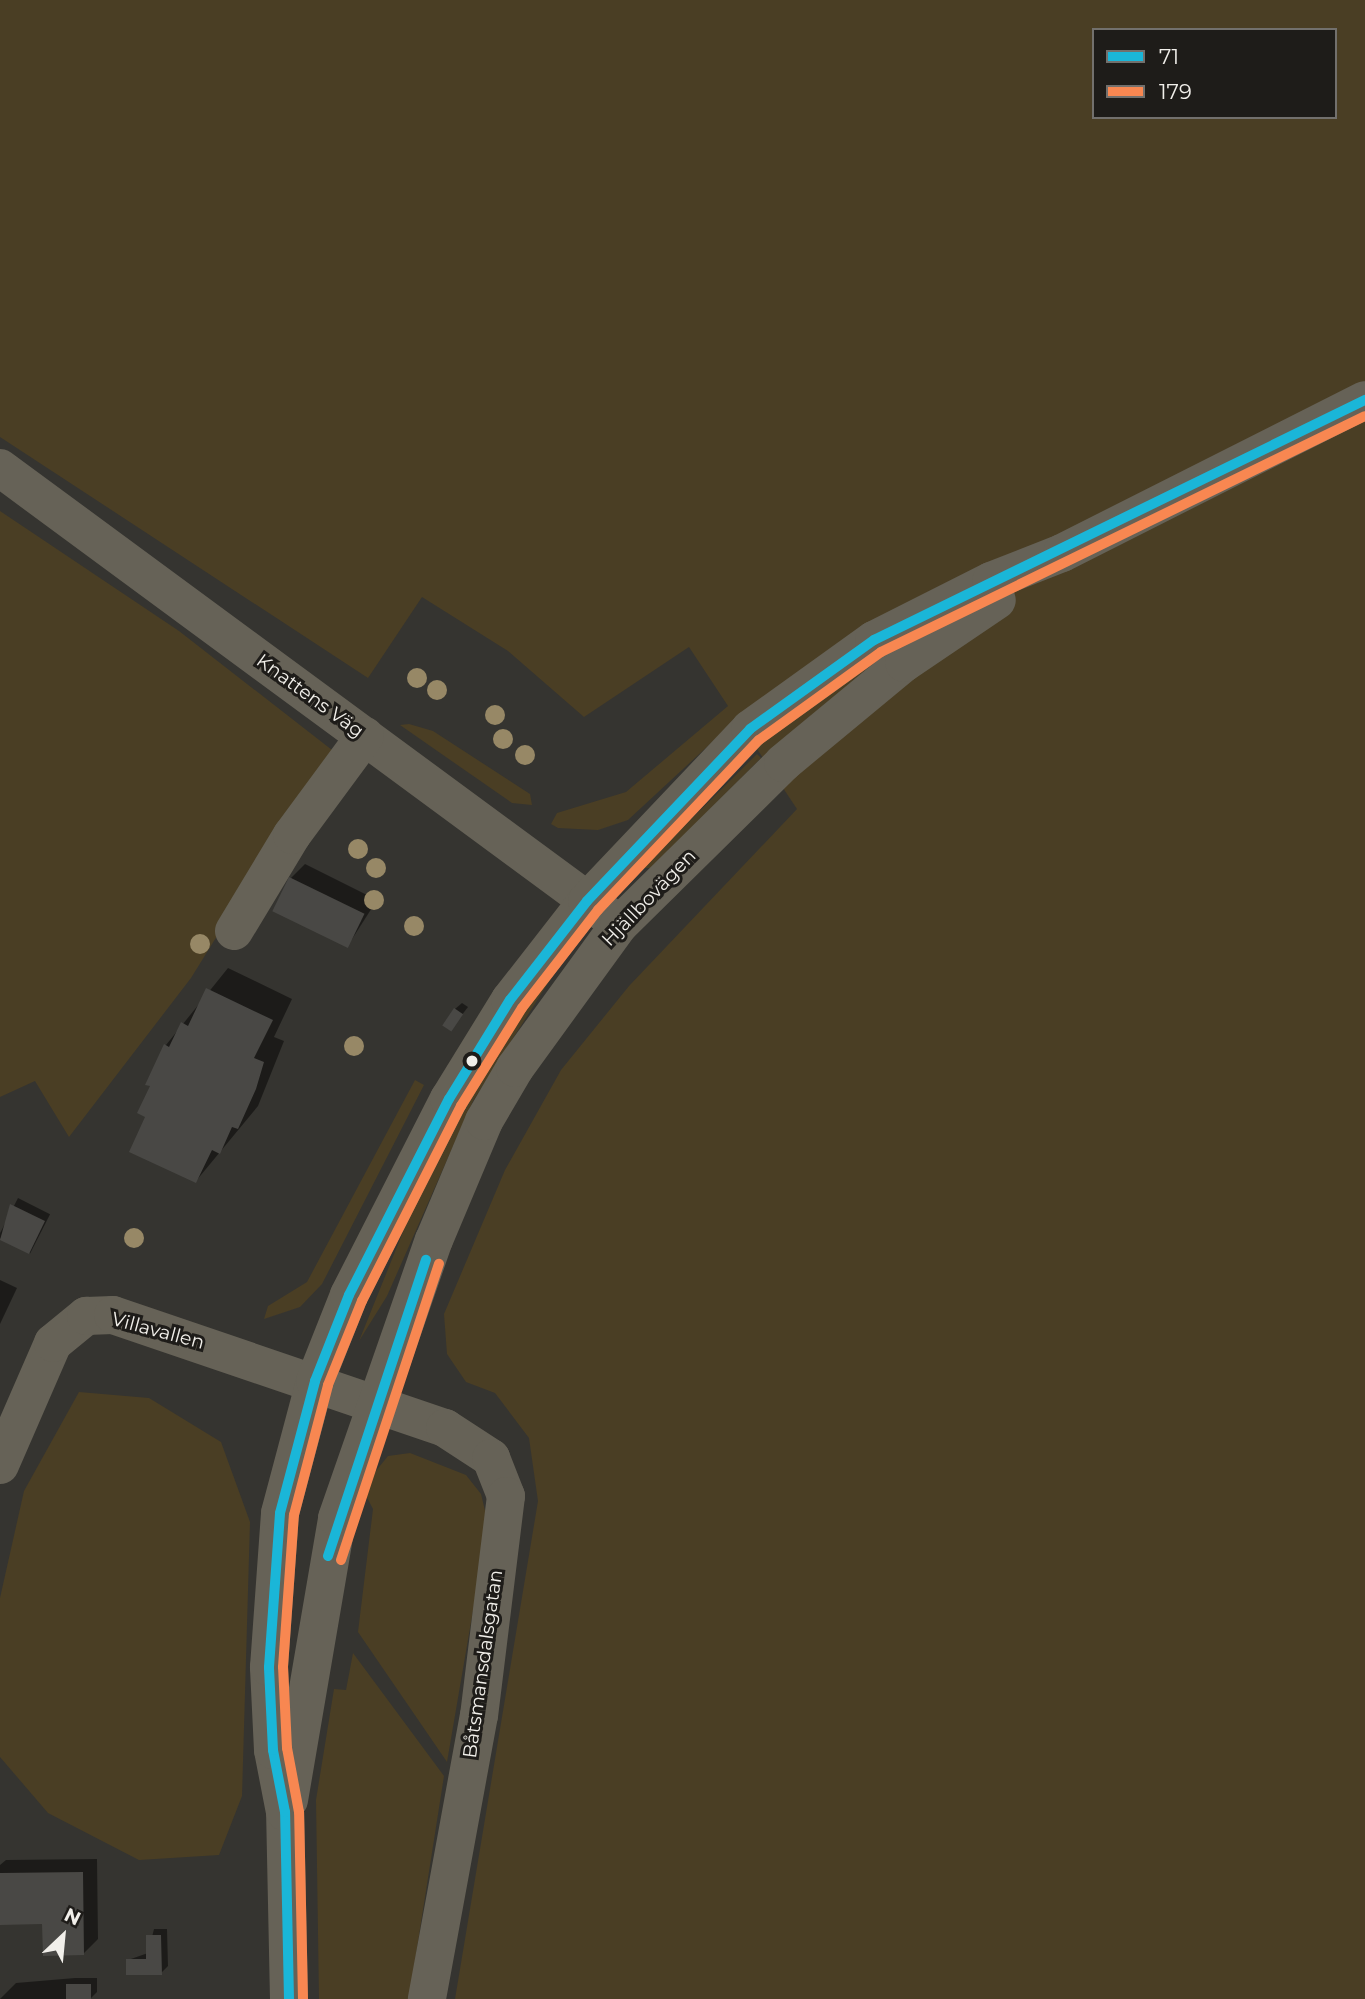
<!DOCTYPE html>
<meta charset="utf-8">
<style>
body{margin:0}
#map{position:relative;width:1365px;height:1999px;overflow:hidden;background:#353430;font-family:Montserrat,sans-serif}
div>[style]{position:absolute}
.green>*{inset:0;background:#4a3e24}
.shadow>*{inset:0;background:#0007;transform-origin:0 0}
.building>*{inset:0;background:#494845;transform-origin:0 0}
.minor>*{height:38px;margin:-19px;padding:0 19px;transform-origin:19px;border-radius:19px;background:#666257}
.bus-1>*{height:10px;margin:-5px;padding:0 5px;transform-origin:5px;border-radius:5px;background:#1ab6d8}
.bus-2>*{height:10px;margin:-5px;padding:0 5px;transform-origin:5px;border-radius:5px;background:#f88751}
.trees>*{width:20px;height:20px;margin:-10px;border-radius:50%;background:#978866}
.dots>*{width:19px;height:19px;translate:-50% -50%;box-sizing:border-box;border:4px solid #1e1c19;border-radius:50%}
span{translate:-50% -50%;white-space:nowrap;text-align:center;line-height:1.15;-webkit-text-stroke:6px #1e1c19;paint-order:stroke}
.street-label{font-size:19px;color:#f1efea}
.legend{position:absolute;left:1092px;top:28px;width:245px;height:91px;box-sizing:border-box;background:#1e1c19;border:2px solid #72706d;margin:0;padding:9px 12px;list-style:none;font-size:21px;color:#f1efea}
.legend li{display:flex;align-items:center;gap:14px;height:35px}
.legend b{width:35px;border:2px solid #72706d}
.north{position:absolute;left:28px;top:1901px;width:70px;height:70px;-webkit-text-stroke:5px #1e1c19;paint-order:stroke;rotate:26deg;font-size:19px;font-weight:700;line-height:28px;text-align:center;color:#f1efea}
.north::after{content:'';display:block;margin:auto;width:24px;height:32px;background:#f1efea;clip-path:polygon(50% 0,100% 100%,50% 72%,0 100%)}
</style>
<div id="map">
<div class="green">
<i style="clip-path:polygon(evenodd,0 0,1365px 0,1365px 1999px,455px 1999px,538px 1501px,529px 1438px,495px 1393px,466px 1382px,447px 1354px,444px 1314px,505px 1170px,561px 1070px,629px 986px,797px 809px,737px 719px,628px 820px,598px 830px,558px 828px,551px 824px,557px 813px,626px 792px,728px 706px,689px 647px,584px 717px,508px 651px,422px 597px,368px 678px,0 437px,0 0,1094px 30px,1335px 30px,1335px 117px,1094px 117px,1094px 30px)"></i>
<i style="clip-path:polygon(0 511px,179px 631px,332px 750px,191px 978px,69px 1137px,35px 1081px,0 1097px)"></i>
<i style="clip-path:polygon(409px 724px,433px 731px,530px 794px,532px 805px,512px 803px,400px 725px)"></i>
<i style="clip-path:polygon(757px 754px,761px 758px,652px 868px,642px 868px)"></i>
<i style="clip-path:polygon(559px 966px,473px 1101px,387px 1296px,359px 1341px,409px 1217px,481px 1068px)"></i>
<i style="clip-path:polygon(415px 1080px,424px 1085px,322px 1284px,300px 1307px,264px 1319px,268px 1306px,307px 1282px)"></i>
<i style="clip-path:polygon(79px 1392px,149px 1398px,221px 1442px,250px 1522px,242px 1796px,219px 1855px,139px 1860px,48px 1813px,0 1757px,0 1598px,24px 1491px)"></i>
<i style="clip-path:polygon(410px 1453px,466px 1475px,481px 1494px,488px 1523px,447px 1762px,358px 1632px,373px 1509px,362px 1488px,388px 1456px)"></i>
<i style="clip-path:polygon(353px 1653px,444px 1776px,409px 1999px,319px 1999px,316px 1800px,334px 1689px,346px 1690px)"></i>
</div>
<div class="shadow">
<i style="clip-path:polygon(305px 864px,377px 900px,347px 947px,291px 878px)"></i>
<i style="clip-path:polygon(228px 968px,292px 999px,274px 1037px,284px 1041px,258px 1106px,196px 1181px,148px 1117px,152px 1085px,166px 1045px)"></i>
<i style="clip-path:polygon(462px 1003px,468px 1007px,451px 1029px,455px 1009px)"></i>
<i style="left:18px;top:1198px;width:36px;height:44px;rotate:27deg"></i>
<i style="clip-path:polygon(0 1280px,17px 1288px,0 1324px)"></i>
<i style="clip-path:polygon(97px 1859px,98px 1939px,84px 1953px,44px 1922px,0 1923px,0 1865px,6px 1860px)"></i>
<i style="clip-path:polygon(154px 1929px,167px 1929px,168px 1966px,161px 1973px,128px 1960px,148px 1953px)"></i>
<i style="clip-path:polygon(75px 1978px,97px 1978px,97px 1992px,90px 1999px,0 1999px,16px 1983px)"></i>
</div>
<div class="building">
<i style="left:289px;top:877px;width:84px;height:38px;rotate:26deg"></i>
<i style="clip-path:polygon(206px 988px,273px 1020px,254px 1058px,264px 1062px,256px 1089px,238px 1129px,232px 1127px,220px 1154px,212px 1150px,196px 1183px,129px 1152px,145px 1117px,137px 1113px,150px 1086px,145px 1085px,164px 1044px,169px 1047px,181px 1022px,188px 1026px)"></i>
<i style="left:454px;top:1008px;width:11px;height:21px;rotate:34deg"></i>
<i style="clip-path:polygon(10px 1204px,45px 1221px,29px 1254px,0 1240px)"></i>
<i style="clip-path:polygon(83px 1872px,84px 1955px,43px 1956px,42px 1924px,0 1925px,0 1873px)"></i>
<i style="clip-path:polygon(146px 1935px,161px 1935px,162px 1975px,126px 1975px,126px 1959px,146px 1959px)"></i>
<i style="left:66px;top:1984px;width:25px;height:15px"></i>
</div>
<div class="minor">
<i style="left:0;top:468px;width:754px;rotate:36.37deg"></i>
<i style="left:234px;top:931px;width:112px;rotate:-58.9deg"></i>
<i style="left:292px;top:835px;width:123px;rotate:-53.6deg"></i>
<i style="left:0;top:1465px;width:133px;rotate:-66.5deg"></i>
<i style="left:53px;top:1343px;width:43px;rotate:-39.3deg"></i>
<i style="left:86px;top:1316px;width:27px;rotate:-2deg"></i>
<i style="left:113px;top:1315px;width:351px;rotate:18.8deg"></i>
<i style="left:445px;top:1428px;width:55px;rotate:33.1deg"></i>
<i style="left:491px;top:1458px;width:41px;rotate:68.5deg"></i>
<i style="left:506px;top:1496px;width:221px;rotate:97deg"></i>
<i style="left:479px;top:1715px;width:289px;rotate:100.4deg"></i>
<i style="left:289px;top:1800px;width:286px;rotate:-80.3deg"></i>
<i style="left:337px;top:1518px;width:294px;rotate:-70.8deg"></i>
<i style="left:434px;top:1240px;width:129px;rotate:-67.2deg"></i>
<i style="left:484px;top:1121px;width:61px;rotate:-59.7deg"></i>
<i style="left:515px;top:1068px;width:177px;rotate:-54deg"></i>
<i style="left:619px;top:925px;width:231px;rotate:-44.6deg"></i>
<i style="left:783px;top:763px;width:157px;rotate:-39.6deg"></i>
<i style="left:904px;top:663px;width:112px;rotate:-34.1deg"></i>
<i style="left:289px;top:1999px;width:187px;rotate:-91.2deg"></i>
<i style="left:285px;top:1812px;width:63px;rotate:-101deg"></i>
<i style="left:273px;top:1750px;width:83px;rotate:-92.8deg"></i>
<i style="left:269px;top:1667px;width:154px;rotate:-85.9deg"></i>
<i style="left:280px;top:1513px;width:137px;rotate:-75.1deg"></i>
<i style="left:315px;top:1381px;width:92px;rotate:-68.4deg"></i>
<i style="left:349px;top:1295px;width:220px;rotate:-63deg"></i>
<i style="left:449px;top:1099px;width:116px;rotate:-58.4deg"></i>
<i style="left:510px;top:1000px;width:125px;rotate:-52.1deg"></i>
<i style="left:587px;top:901px;width:237px;rotate:-46.5deg"></i>
<i style="left:750px;top:729px;width:153px;rotate:-35.7deg"></i>
<i style="left:874px;top:640px;width:131px;rotate:-26.8deg"></i>
<i style="left:991px;top:581px;width:76px;rotate:-21.5deg"></i>
<i style="left:1062px;top:553px;width:339px;rotate:-26.8deg"></i>
</div>
<div class="bus-1">
<i style="left:328px;top:1556px;width:312px;rotate:-71.7deg"></i>
<i style="left:289px;top:1999px;width:187px;rotate:-91.2deg"></i>
<i style="left:285px;top:1812px;width:63px;rotate:-101deg"></i>
<i style="left:273px;top:1750px;width:83px;rotate:-92.8deg"></i>
<i style="left:269px;top:1667px;width:154px;rotate:-85.9deg"></i>
<i style="left:280px;top:1513px;width:137px;rotate:-75.1deg"></i>
<i style="left:315px;top:1381px;width:92px;rotate:-68.4deg"></i>
<i style="left:349px;top:1295px;width:220px;rotate:-63deg"></i>
<i style="left:449px;top:1099px;width:116px;rotate:-58.4deg"></i>
<i style="left:510px;top:1000px;width:125px;rotate:-52.1deg"></i>
<i style="left:587px;top:901px;width:237px;rotate:-46.5deg"></i>
<i style="left:750px;top:729px;width:153px;rotate:-35.7deg"></i>
<i style="left:874px;top:640px;width:547px;rotate:-26.05deg"></i>
</div>
<div class="bus-2">
<i style="left:341px;top:1560px;width:312px;rotate:-71.7deg"></i>
<i style="left:303px;top:1999px;width:187px;rotate:-91.2deg"></i>
<i style="left:299px;top:1812px;width:65px;rotate:-100.6deg"></i>
<i style="left:287px;top:1748px;width:81px;rotate:-92.8deg"></i>
<i style="left:283px;top:1667px;width:152px;rotate:-85.9deg"></i>
<i style="left:294px;top:1515px;width:134px;rotate:-75.3deg"></i>
<i style="left:328px;top:1385px;width:91px;rotate:-68deg"></i>
<i style="left:362px;top:1301px;width:219px;rotate:-63.1deg"></i>
<i style="left:461px;top:1106px;width:115px;rotate:-58.1deg"></i>
<i style="left:522px;top:1008px;width:124px;rotate:-52.2deg"></i>
<i style="left:598px;top:910px;width:234px;rotate:-46.6deg"></i>
<i style="left:759px;top:740px;width:150px;rotate:-35.8deg"></i>
<i style="left:881px;top:652px;width:538px;rotate:-25.99deg"></i>
</div>
<div class="trees">
<i style="left:417px;top:678px"></i>
<i style="left:437px;top:690px"></i>
<i style="left:495px;top:715px"></i>
<i style="left:503px;top:739px"></i>
<i style="left:525px;top:755px"></i>
<i style="left:358px;top:849px"></i>
<i style="left:376px;top:868px"></i>
<i style="left:374px;top:900px"></i>
<i style="left:414px;top:926px"></i>
<i style="left:200px;top:944px"></i>
<i style="left:354px;top:1046px"></i>
<i style="left:134px;top:1238px"></i>
</div>
<div class="dots">
<i style="left:472px;top:1061px;background:#f1efea"></i>
</div>
<div class="street-label">
<span style="left:310px;top:696px;rotate:36deg">Knattens Väg</span>
<span style="left:649px;top:898px;rotate:-46deg">Hjällbovägen</span>
<span style="left:158px;top:1331px;rotate:15deg">Villavallen</span>
<span style="left:483px;top:1664px;rotate:-82deg">Båtsmansdalsgatan</span>
</div>
<ul class="legend">
<li><b style="height:9px;background:#1ab6d8"></b>71</li>
<li><b style="height:9px;background:#f88751"></b>179</li>
</ul>
<div class="north">N</div>
</div>
